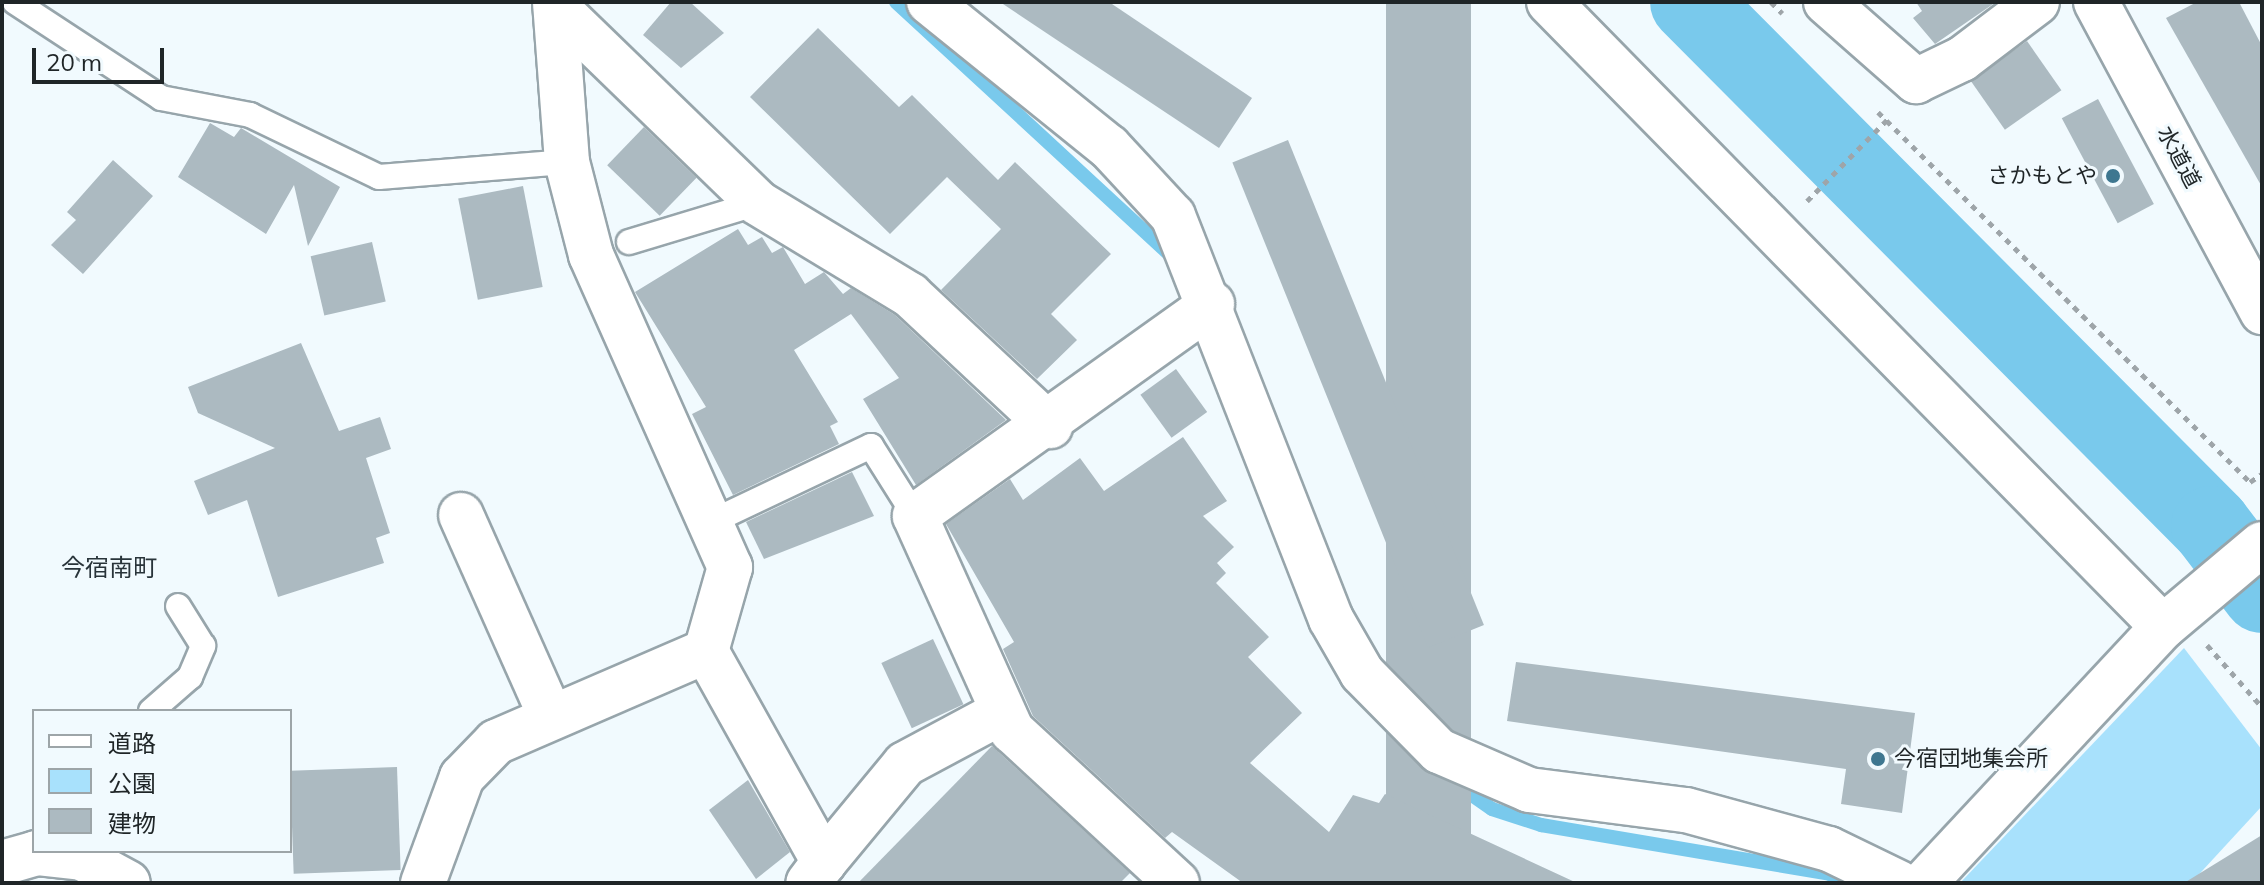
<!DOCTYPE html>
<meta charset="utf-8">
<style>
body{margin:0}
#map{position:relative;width:2264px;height:885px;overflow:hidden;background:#f1fafe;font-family:Mulish,"Noto Sans JP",sans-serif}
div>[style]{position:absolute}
.green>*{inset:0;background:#a8e1fc}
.stream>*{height:14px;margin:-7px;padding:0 7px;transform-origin:7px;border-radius:7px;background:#79c9ec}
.river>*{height:80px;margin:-40px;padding:0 40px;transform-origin:40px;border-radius:40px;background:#79c9ec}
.building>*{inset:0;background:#acbac1;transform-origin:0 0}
.path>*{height:5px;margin-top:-2.5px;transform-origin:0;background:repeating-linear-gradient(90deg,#9ea5a9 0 6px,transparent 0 12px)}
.roads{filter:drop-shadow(2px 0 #97a5ab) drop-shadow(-2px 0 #97a5ab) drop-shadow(0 2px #97a5ab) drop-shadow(0 -2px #97a5ab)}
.lane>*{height:24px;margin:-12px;padding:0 12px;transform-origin:12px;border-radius:12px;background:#fff}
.street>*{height:44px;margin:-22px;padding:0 22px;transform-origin:22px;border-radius:22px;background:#fff}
.secondary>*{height:44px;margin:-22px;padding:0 22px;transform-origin:22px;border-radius:22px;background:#fff}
.dots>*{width:22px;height:22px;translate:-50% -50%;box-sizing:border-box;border:4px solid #f1fafe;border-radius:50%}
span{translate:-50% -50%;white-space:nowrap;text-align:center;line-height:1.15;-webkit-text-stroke:6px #f1fafe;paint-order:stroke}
.street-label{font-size:22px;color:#1f2527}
.poi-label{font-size:22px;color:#1f2527}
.right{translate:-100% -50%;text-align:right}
.left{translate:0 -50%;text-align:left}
.neighbourhood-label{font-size:24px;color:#29343a}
.frame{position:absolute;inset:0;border:4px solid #1f2527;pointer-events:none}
.legend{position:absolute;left:32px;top:709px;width:260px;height:144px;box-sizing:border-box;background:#f1fafe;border:2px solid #9da5a8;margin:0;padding:10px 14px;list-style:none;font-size:24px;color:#1f2527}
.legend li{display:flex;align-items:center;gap:16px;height:40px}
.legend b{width:40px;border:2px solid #9da5a8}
.scale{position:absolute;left:32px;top:48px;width:132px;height:36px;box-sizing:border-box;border:4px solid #1f2527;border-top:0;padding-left:10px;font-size:24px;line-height:28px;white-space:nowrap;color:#1f2527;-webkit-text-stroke:6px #f1fafe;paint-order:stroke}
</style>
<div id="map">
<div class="green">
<i style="clip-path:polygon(2184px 648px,2262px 750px,2262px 806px,2191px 883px,1960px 883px)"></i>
</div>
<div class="stream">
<i style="left:896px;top:2px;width:372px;rotate:42.7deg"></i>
<i style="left:1426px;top:763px;width:80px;rotate:34.9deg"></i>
<i style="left:1492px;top:809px;width:52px;rotate:18.1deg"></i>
<i style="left:1541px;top:825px;width:293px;rotate:9.6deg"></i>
<i style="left:1830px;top:874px;width:19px;rotate:28deg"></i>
</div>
<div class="river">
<i style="left:1690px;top:2px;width:739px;rotate:45.16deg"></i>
<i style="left:2211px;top:526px;width:84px;rotate:52.7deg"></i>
</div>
<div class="building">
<i style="clip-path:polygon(671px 2px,690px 2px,724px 33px,681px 68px,643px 35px)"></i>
<i style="clip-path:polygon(1000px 2px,1109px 2px,1252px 98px,1219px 148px)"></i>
<i style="left:1386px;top:2px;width:85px;height:921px"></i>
<i style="clip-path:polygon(1916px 2px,1996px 2px,1935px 44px,1913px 18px,1922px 11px)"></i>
<i style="clip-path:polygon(2197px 2px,2239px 2px,2262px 46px,2262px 187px,2166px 18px)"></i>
<i style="clip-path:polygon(818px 28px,899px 107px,912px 95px,998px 180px,1015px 162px,1111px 254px,1051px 314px,1077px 340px,1037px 379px,941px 290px,1001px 229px,947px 177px,890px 234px,750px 97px)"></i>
<i style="left:2027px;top:41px;width:60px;height:69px;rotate:55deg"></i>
<i style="left:2098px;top:99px;width:119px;height:41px;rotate:62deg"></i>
<i style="clip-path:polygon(210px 123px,234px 137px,241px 128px,340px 187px,308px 246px,294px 185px,266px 234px,178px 177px)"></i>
<i style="left:644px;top:127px;width:73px;height:53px;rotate:44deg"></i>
<i style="left:1288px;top:140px;width:523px;height:60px;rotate:68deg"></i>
<i style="clip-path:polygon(113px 160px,153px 196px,83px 274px,51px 245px,76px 220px,67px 212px)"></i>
<i style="left:523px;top:186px;width:103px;height:66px;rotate:79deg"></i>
<i style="clip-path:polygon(738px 229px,748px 245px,762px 237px,772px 253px,783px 247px,805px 284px,824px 272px,843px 294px,851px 288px,895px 315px,1006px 420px,916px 485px,863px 399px,899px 378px,851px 314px,794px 350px,838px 422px,830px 426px,839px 444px,733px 495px,692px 414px,706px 407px,635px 292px)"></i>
<i style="left:372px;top:242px;width:61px;height:63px;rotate:77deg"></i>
<i style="clip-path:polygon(301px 343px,339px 431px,380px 417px,391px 449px,366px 458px,390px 533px,376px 538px,384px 563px,278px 597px,247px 500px,208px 515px,194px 481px,275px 448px,198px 413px,188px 387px)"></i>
<i style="left:1176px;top:369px;width:53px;height:44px;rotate:54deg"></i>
<i style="clip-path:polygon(1183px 437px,1227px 501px,1203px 516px,1234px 547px,1217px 563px,1226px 573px,1216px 583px,1269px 637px,1248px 657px,1302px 713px,1250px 763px,1329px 832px,1353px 795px,1379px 803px,1385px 794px,1577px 883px,1243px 883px,1172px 832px,1165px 838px,1033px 716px,1003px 649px,1014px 642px,946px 524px,1010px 479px,1023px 500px,1080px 458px,1104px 491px)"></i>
<i style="clip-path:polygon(852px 472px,874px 516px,764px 559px,746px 522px)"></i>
<i style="left:933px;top:639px;width:72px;height:57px;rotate:65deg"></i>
<i style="clip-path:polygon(1516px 662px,1915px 713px,1902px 813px,1841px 804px,1846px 769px,1507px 721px)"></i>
<i style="clip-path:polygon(992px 746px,1130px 873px,1120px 883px,858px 883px)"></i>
<i style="left:397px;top:767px;width:103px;height:107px;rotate:88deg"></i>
<i style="clip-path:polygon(748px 780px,790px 852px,756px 879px,709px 810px)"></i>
<i style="clip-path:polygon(2262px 835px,2262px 883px,2184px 883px)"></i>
</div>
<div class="path">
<i style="left:1771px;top:2px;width:16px;rotate:45deg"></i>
<i style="left:1878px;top:112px;width:525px;rotate:44.85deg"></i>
<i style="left:2250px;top:482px;width:14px;rotate:-34deg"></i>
<i style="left:1807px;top:201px;width:114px;rotate:-45.4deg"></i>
<i style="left:2207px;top:645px;width:83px;rotate:48.4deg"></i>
</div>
<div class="roads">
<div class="lane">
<i style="left:15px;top:2px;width:175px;rotate:33.3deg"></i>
<i style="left:161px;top:98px;width:91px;rotate:10.8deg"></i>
<i style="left:250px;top:115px;width:143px;rotate:25.7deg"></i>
<i style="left:379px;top:177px;width:189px;rotate:-4.6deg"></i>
<i style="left:629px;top:242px;width:135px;rotate:-16.8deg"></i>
<i style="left:713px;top:521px;width:175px;rotate:-25.4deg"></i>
<i style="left:871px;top:446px;width:83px;rotate:57.8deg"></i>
<i style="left:151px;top:711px;width:52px;rotate:-41.1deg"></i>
<i style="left:190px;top:677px;width:34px;rotate:-67deg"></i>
<i style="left:203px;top:646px;width:47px;rotate:-122deg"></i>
</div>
<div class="street">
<i style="left:555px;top:2px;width:160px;rotate:85.7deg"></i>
<i style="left:567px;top:162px;width:96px;rotate:75.5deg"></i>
<i style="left:591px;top:255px;width:342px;rotate:66deg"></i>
<i style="left:730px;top:567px;width:87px;rotate:105.9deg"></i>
<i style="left:706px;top:651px;width:242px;rotate:60.8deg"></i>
<i style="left:824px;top:862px;width:26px;rotate:127deg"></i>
<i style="left:929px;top:2px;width:231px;rotate:38.9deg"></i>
<i style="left:1109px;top:147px;width:94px;rotate:47.2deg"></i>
<i style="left:1173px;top:216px;width:433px;rotate:68.6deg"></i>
<i style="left:1331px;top:619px;width:62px;rotate:60.1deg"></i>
<i style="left:1362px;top:673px;width:110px;rotate:45.4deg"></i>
<i style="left:1439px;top:751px;width:98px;rotate:23.4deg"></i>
<i style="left:1529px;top:790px;width:158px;rotate:7.3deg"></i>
<i style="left:1686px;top:810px;width:148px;rotate:15.3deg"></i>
<i style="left:1829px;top:849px;width:78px;rotate:25.9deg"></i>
<i style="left:1549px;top:2px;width:876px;rotate:45.51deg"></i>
<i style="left:1826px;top:2px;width:120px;rotate:41.3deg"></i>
<i style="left:1916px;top:81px;width:51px;rotate:-25.6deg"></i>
<i style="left:1962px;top:59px;width:94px;rotate:-37.2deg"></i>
<i style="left:556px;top:7px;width:281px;rotate:44.1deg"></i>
<i style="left:758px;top:203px;width:178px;rotate:31.2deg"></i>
<i style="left:910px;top:295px;width:192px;rotate:43.1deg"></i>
<i style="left:461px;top:515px;width:217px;rotate:66deg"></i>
<i style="left:824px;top:862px;width:127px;rotate:-50.4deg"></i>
<i style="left:905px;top:764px;width:108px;rotate:-28.2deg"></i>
<i style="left:2px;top:863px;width:35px;rotate:-16deg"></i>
<i style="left:36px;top:853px;width:46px;rotate:6.2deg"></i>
<i style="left:82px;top:858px;width:52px;rotate:28.5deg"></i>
<i style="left:423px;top:883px;width:113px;rotate:-69.8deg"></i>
<i style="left:462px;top:777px;width:49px;rotate:-45.8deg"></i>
<i style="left:496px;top:742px;width:229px;rotate:-23.4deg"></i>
<i style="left:1177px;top:883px;width:224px;rotate:-137.3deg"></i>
<i style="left:1012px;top:731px;width:236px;rotate:-114.3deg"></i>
<i style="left:915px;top:516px;width:365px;rotate:-35.5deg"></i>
<i style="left:1924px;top:883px;width:350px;rotate:-47deg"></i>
<i style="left:2163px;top:627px;width:129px;rotate:-40deg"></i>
</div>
<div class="secondary">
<i style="left:2096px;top:2px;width:352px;rotate:61.8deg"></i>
</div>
</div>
<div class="dots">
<i style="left:2113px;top:176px;background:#3e7790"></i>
<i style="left:1878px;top:759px;background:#3e7790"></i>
</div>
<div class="street-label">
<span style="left:2179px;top:157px;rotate:62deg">水道道</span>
</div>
<div class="poi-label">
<span class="right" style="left:2097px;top:176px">さかもとや</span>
<span class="left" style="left:1894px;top:759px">今宿団地集会所</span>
</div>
<div class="neighbourhood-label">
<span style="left:109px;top:568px">今宿南町</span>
</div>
<div class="frame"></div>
<ul class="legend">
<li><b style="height:10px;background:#fff"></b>道路</li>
<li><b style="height:22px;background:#a8e1fc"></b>公園</li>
<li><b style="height:22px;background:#acbac1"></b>建物</li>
</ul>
<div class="scale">20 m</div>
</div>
